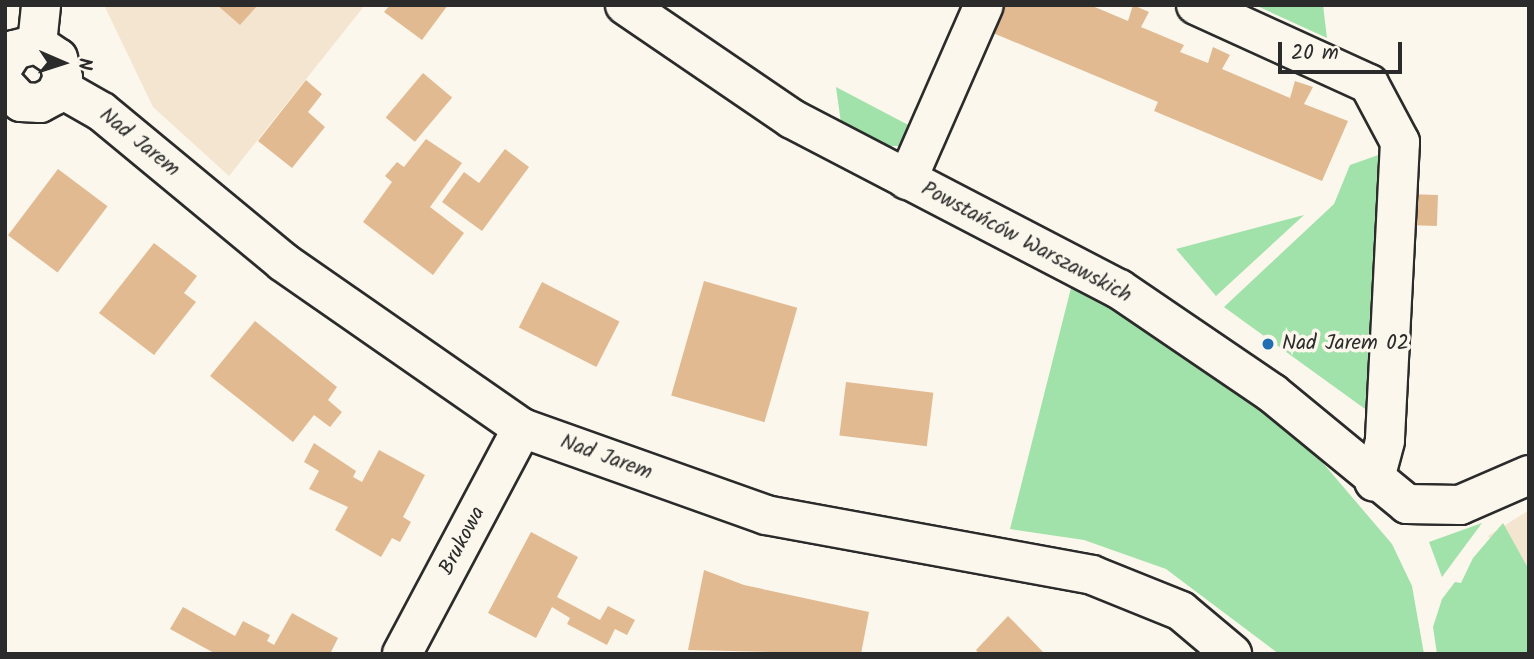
<!DOCTYPE html>
<meta charset="utf-8">
<style>
body{margin:0}
#map{position:relative;width:1534px;height:659px;overflow:hidden;background:#fbf7ec;font-family:Kalam,sans-serif}
div>[style]{position:absolute}
.built>*{inset:0;background:#f4e5d1}
.green>*{inset:0;background:#a1e1aa}
.building>*{inset:0;background:#e2ba92;transform-origin:0 0}
.roads{filter:drop-shadow(2px 0 #2b2b2b) drop-shadow(-2px 0 #2b2b2b) drop-shadow(0 2px #2b2b2b) drop-shadow(0 -2px #2b2b2b)}
.minor>*{height:38px;margin:-19px;padding:0 19px;transform-origin:19px;border-radius:19px;background:#fbf7ec}
.dots>*{width:19px;height:19px;translate:-50% -50%;box-sizing:border-box;border:4px solid #fbf7ec;border-radius:50%}
span{translate:-50% -50%;white-space:nowrap;text-align:center;line-height:1.15;-webkit-text-stroke:7px #fbf7ec;paint-order:stroke}
.street-label{font-size:21px;color:#2b2b2b}
.poi-label{font-size:21px;color:#2b2b2b}
.left{translate:0 -50%;text-align:left}
.frame{position:absolute;inset:0;border:7px solid #2b2b2b;pointer-events:none}
.north{position:absolute;left:28px;top:28px;width:70px;height:70px;-webkit-text-stroke:5px #fbf7ec;paint-order:stroke;rotate:93deg;font-size:19px;font-weight:700;line-height:28px;text-align:center;color:#2b2b2b}
.north::after{content:'';display:block;margin:auto;width:24px;height:32px;background:#2b2b2b;clip-path:polygon(50% 0,100% 100%,50% 72%,0 100%)}
.scale{position:absolute;left:1278px;top:42px;width:124px;height:32px;box-sizing:border-box;border:4px solid #2b2b2b;border-top:0;padding-left:9px;font-size:21px;line-height:24px;white-space:nowrap;color:#2b2b2b;-webkit-text-stroke:5px #fbf7ec;paint-order:stroke}
</style>
<div id="map">
<div class="built">
<i style="clip-path:polygon(104px 5px,365px 5px,229px 176px,153px 107px)"></i>
<i style="clip-path:polygon(1529px 510px,1529px 591px,1488px 536px)"></i>
</div>
<div class="green">
<i style="clip-path:polygon(1255px 5px,1323px 5px,1327px 38px)"></i>
<i style="clip-path:polygon(836px 87px,916px 129px,902px 146px,884px 146px,841px 123px)"></i>
<i style="clip-path:polygon(1384px 153px,1372px 414px,1224px 307px,1334px 204px,1350px 165px)"></i>
<i style="clip-path:polygon(1304px 215px,1216px 296px,1176px 249px)"></i>
<i style="clip-path:polygon(1072px 284px,1193px 360px,1305px 442px,1392px 544px,1412px 586px,1424px 654px,1279px 654px,1166px 569px,1084px 540px,1010px 529px)"></i>
<i style="clip-path:polygon(1482px 523px,1442px 577px,1429px 542px)"></i>
<i style="clip-path:polygon(1503px 523px,1529px 570px,1529px 654px,1437px 654px,1433px 627px,1442px 599px,1455px 582px,1461px 583px,1473px 558px)"></i>
</div>
<div class="building">
<i style="clip-path:polygon(217px 5px,258px 5px,240px 25px)"></i>
<i style="clip-path:polygon(390px 5px,448px 5px,422px 40px,384px 12px)"></i>
<i style="clip-path:polygon(1005px 5px,1090px 5px,1128px 21px,1133px 5px,1149px 12px,1141px 27px,1184px 45px,1180px 52px,1208px 63px,1213px 47px,1230px 55px,1222px 69px,1290px 98px,1295px 81px,1313px 87px,1304px 104px,1348px 121px,1322px 181px,1154px 111px,1158px 102px,993px 33px)"></i>
<i style="left:423px;top:73px;width:38px;height:58px;rotate:40deg"></i>
<i style="clip-path:polygon(306px 80px,322px 94px,308px 112px,325px 127px,292px 168px,258px 141px)"></i>
<i style="clip-path:polygon(426px 139px,462px 163px,430px 207px,464px 233px,433px 275px,363px 222px,392px 182px,385px 176px,397px 162px,404px 167px)"></i>
<i style="clip-path:polygon(505px 149px,529px 167px,482px 231px,442px 202px,464px 172px,479px 183px)"></i>
<i style="left:58px;top:169px;width:62px;height:83px;rotate:37deg"></i>
<i style="left:1407px;top:194px;width:31px;height:31px;rotate:2deg"></i>
<i style="clip-path:polygon(154px 243px,197px 276px,184px 293px,196px 302px,154px 355px,99px 313px)"></i>
<i style="left:704px;top:281px;width:97px;height:119px;rotate:16deg"></i>
<i style="left:542px;top:282px;width:87px;height:51px;rotate:27deg"></i>
<i style="clip-path:polygon(255px 321px,337px 387px,328px 400px,342px 412px,330px 427px,314px 415px,293px 442px,210px 376px)"></i>
<i style="left:846px;top:382px;width:88px;height:54px;rotate:7deg"></i>
<i style="clip-path:polygon(314px 443px,356px 471px,353px 477px,362px 482px,379px 450px,425px 475px,403px 517px,411px 522px,400px 542px,392px 538px,381px 557px,335px 530px,348px 507px,309px 489px,319px 471px,304px 462px)"></i>
<i style="clip-path:polygon(531px 532px,578px 557px,557px 597px,600px 620px,608px 606px,635px 620px,627px 635px,615px 629px,607px 645px,567px 624px,570px 618px,552px 607px,536px 638px,488px 613px)"></i>
<i style="clip-path:polygon(704px 570px,744px 585px,869px 612px,861px 654px,688px 650px)"></i>
<i style="clip-path:polygon(183px 607px,235px 636px,243px 621px,270px 635px,267px 641px,274px 645px,292px 613px,338px 638px,330px 654px,216px 654px,170px 629px)"></i>
<i style="clip-path:polygon(1008px 616px,1016px 624px,1045px 654px,979px 654px,976px 650px)"></i>
</div>
<div class="roads">
<div class="minor">
<i style="left:625px;top:5px;width:202px;rotate:34.3deg"></i>
<i style="left:792px;top:119px;width:369px;rotate:27.5deg"></i>
<i style="left:1119px;top:289px;width:185px;rotate:34.2deg"></i>
<i style="left:1272px;top:393px;width:175px;rotate:39.4deg"></i>
<i style="left:1407px;top:504px;width:53px;rotate:1.1deg"></i>
<i style="left:1460px;top:505px;width:75px;rotate:-23.5deg"></i>
<i style="left:1196px;top:5px;width:190px;rotate:24.5deg"></i>
<i style="left:1369px;top:84px;width:66px;rotate:61.9deg"></i>
<i style="left:1400px;top:142px;width:299px;rotate:92.9deg"></i>
<i style="left:1385px;top:441px;width:42px;rotate:105deg"></i>
<i style="left:37px;top:44px;width:39px;rotate:-84deg"></i>
<i style="left:5px;top:64px;width:17px;rotate:-57deg"></i>
<i style="left:14px;top:50px;width:24px;rotate:-15deg"></i>
<i style="left:37px;top:44px;width:25px;rotate:34deg"></i>
<i style="left:58px;top:58px;width:21px;rotate:76deg"></i>
<i style="left:63px;top:78px;width:19px;rotate:115deg"></i>
<i style="left:55px;top:95px;width:17px;rotate:152deg"></i>
<i style="left:40px;top:103px;width:19px;rotate:-177deg"></i>
<i style="left:21px;top:102px;width:23px;rotate:-133deg"></i>
<i style="left:60px;top:88px;width:48px;rotate:29.7deg"></i>
<i style="left:102px;top:112px;width:235px;rotate:39.6deg"></i>
<i style="left:283px;top:262px;width:291px;rotate:34.8deg"></i>
<i style="left:522px;top:428px;width:259px;rotate:19.6deg"></i>
<i style="left:766px;top:515px;width:331px;rotate:10.4deg"></i>
<i style="left:1092px;top:575px;width:96px;rotate:22deg"></i>
<i style="left:1181px;top:611px;width:67px;rotate:40.1deg"></i>
<i style="left:907px;top:180px;width:191px;rotate:-66.3deg"></i>
<i style="left:402px;top:654px;width:256px;rotate:-62deg"></i>
</div>
</div>
<div class="dots">
<i style="left:1268px;top:344px;background:#1f6fb2"></i>
</div>
<div class="street-label">
<span style="left:139px;top:143px;rotate:39deg">Nad Jarem</span>
<span style="left:1026px;top:243px;rotate:28deg">Powstańców Warszawskich</span>
<span style="left:606px;top:458px;rotate:20deg">Nad Jarem</span>
<span style="left:463px;top:541px;rotate:-62deg">Brukowa</span>
</div>
<div class="poi-label">
<span class="left" style="left:1282px;top:344px">Nad Jarem 02</span>
</div>
<div class="frame"></div>
<div class="north">N</div>
<div class="scale">20 m</div>
</div>
